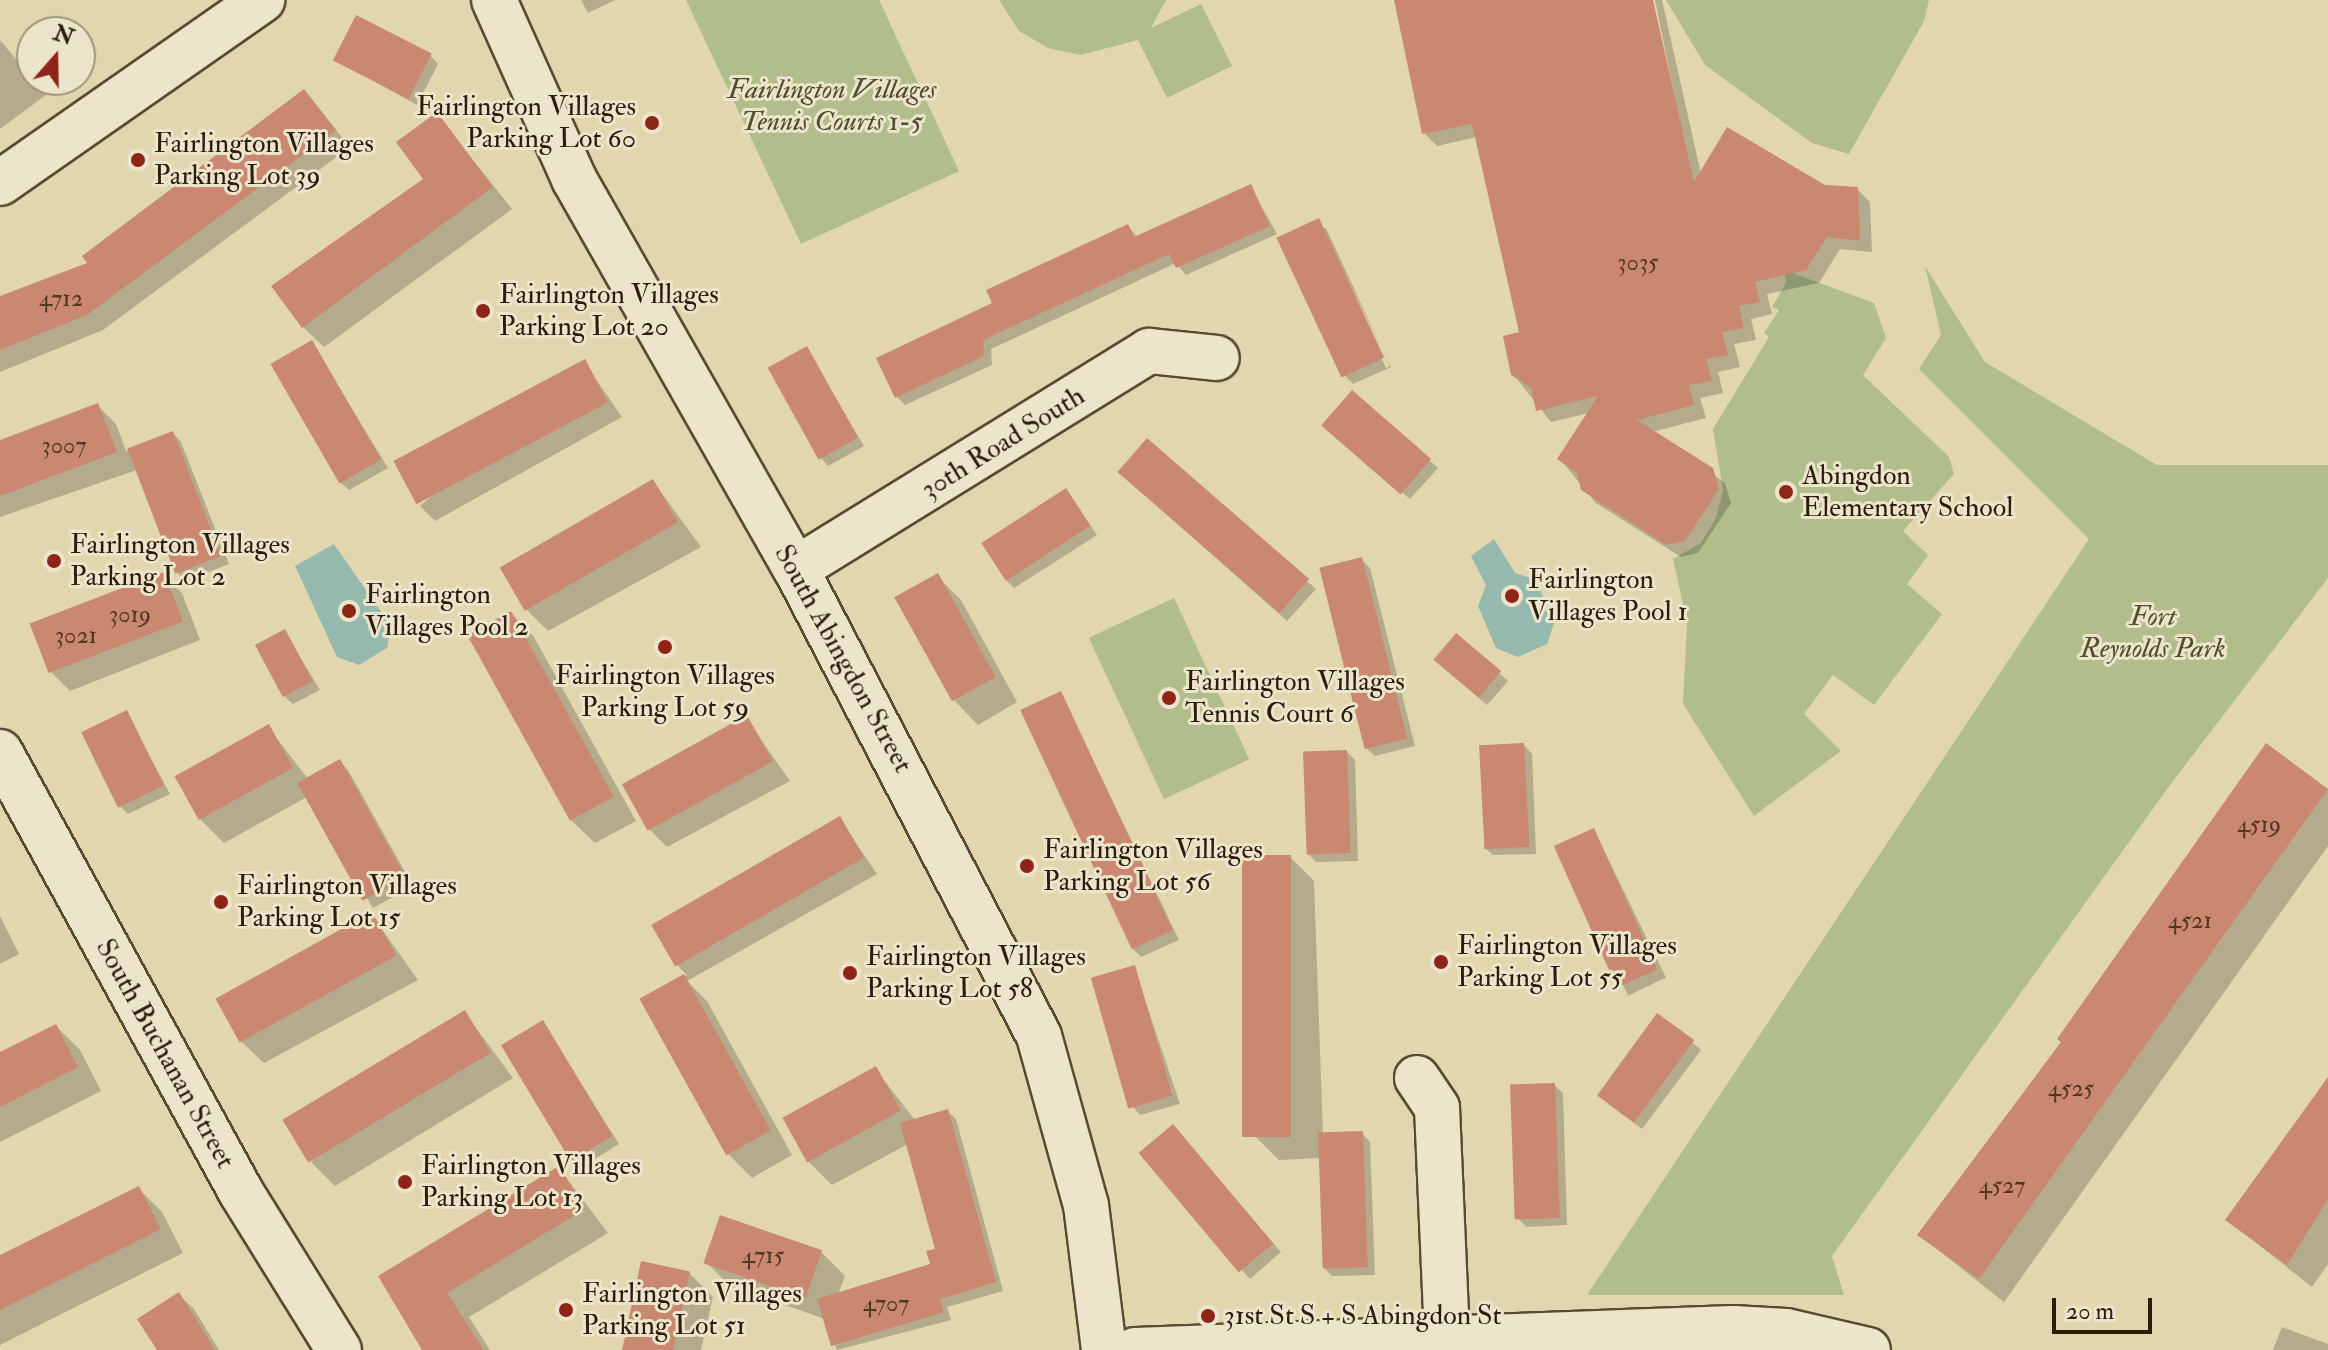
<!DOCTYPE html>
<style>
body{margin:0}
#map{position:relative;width:2328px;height:1350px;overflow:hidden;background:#e2d6af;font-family:"IM FELL Double Pica",serif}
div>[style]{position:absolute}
.green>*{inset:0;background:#b1be8c;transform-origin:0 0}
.water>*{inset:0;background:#95b9ad}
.shadow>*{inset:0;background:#0003;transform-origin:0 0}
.building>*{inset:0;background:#ca8871;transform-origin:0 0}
.roads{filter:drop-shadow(2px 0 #584b33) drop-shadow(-2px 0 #584b33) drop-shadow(0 2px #584b33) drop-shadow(0 -2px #584b33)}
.minor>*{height:44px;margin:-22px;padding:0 22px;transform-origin:22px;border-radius:22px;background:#ece4cb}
.dots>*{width:22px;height:22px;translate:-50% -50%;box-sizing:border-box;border:4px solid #ece4cb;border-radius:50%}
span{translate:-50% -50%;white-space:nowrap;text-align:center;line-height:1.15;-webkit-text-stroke:6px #ece4cb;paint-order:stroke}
.number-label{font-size:24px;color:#523824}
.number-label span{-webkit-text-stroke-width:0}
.park-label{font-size:28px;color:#524d31;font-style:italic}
.poi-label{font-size:28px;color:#2a1d0a}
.right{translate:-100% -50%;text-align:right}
.left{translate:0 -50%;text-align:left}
.street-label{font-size:28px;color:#2a1d0a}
.north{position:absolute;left:16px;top:16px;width:80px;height:80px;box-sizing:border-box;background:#ece4cb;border:2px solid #9e947e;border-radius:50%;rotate:20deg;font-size:22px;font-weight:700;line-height:32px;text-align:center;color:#2a1d0a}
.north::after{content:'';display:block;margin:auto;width:28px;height:36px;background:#8f2418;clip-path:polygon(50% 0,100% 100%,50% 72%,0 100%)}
.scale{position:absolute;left:2052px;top:1298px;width:100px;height:36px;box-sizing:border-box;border:4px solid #2a1d0a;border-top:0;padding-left:10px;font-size:24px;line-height:28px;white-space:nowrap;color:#2a1d0a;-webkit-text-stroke:6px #ece4cb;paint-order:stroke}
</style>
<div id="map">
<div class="green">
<i style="clip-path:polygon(686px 0,879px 0,959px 171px,801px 244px)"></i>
<i style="clip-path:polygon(999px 0,1166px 0,1151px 28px,1201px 4px,1232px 66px,1167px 98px,1138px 40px,1080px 55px,1048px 48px,1019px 31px)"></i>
<i style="clip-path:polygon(1666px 0,1929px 0,1924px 21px,1849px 154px,1812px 143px,1705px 65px)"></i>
<i style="clip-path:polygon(1925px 266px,1985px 362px,2157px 465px,2328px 465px,2328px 578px,2170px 785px,1832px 1256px,1844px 1295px,1587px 1295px,2089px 539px,1919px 369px,1941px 335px)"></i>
<i style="clip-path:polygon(1784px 270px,1874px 303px,1886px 338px,1863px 375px,1949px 457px,1954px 474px,1903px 531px,1928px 555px,1907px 584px,1942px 614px,1874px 705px,1833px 675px,1804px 714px,1841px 751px,1754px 816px,1683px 704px,1687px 622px,1673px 559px,1701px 543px,1716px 518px,1723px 490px,1713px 429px,1769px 337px,1764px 333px,1779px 310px,1772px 307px,1786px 283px)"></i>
<i style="left:1174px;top:598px;width:178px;height:94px;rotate:65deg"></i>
</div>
<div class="water">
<i style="clip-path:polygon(1494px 539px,1515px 573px,1536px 580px,1554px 623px,1547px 644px,1518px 657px,1496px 648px,1478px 606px,1486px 585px,1471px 556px)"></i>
<i style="clip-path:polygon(334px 544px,391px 626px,387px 648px,359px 665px,337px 657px,295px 566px)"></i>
</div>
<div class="shadow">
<i style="clip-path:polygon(581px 0,615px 0,588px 13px)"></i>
<i style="clip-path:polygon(1397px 0,1651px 0,1694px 192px,1655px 0,1662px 0,1701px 174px,1857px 189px,1870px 202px,1872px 252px,1840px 249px,1819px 283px,1767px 294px,1772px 314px,1751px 319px,1756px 340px,1734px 344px,1740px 367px,1718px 372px,1723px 393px,1700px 398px,1706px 418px,1652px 432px,1725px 483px,1731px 503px,1698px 553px,1681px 557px,1596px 503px,1560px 459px,1589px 413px,1551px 422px,1513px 374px,1521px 334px,1477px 137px,1437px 146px,1424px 133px)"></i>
<i style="clip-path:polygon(0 40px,46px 95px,0 129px)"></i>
<i style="clip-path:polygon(430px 55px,438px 64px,417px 105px,336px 60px)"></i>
<i style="clip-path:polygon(304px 91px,350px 147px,103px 330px,0 372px,0 300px,90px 263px)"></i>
<i style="clip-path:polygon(436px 114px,512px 209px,324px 347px,303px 327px,425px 180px)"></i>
<i style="clip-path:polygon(1250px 186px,1277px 234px,1186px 275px,1176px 263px,991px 349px,992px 365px,905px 405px,897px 397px,994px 304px,1128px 226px,1138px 238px)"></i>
<i style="clip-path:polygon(evenodd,1319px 221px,1391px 367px,1353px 384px,1345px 376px,1319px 221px,1321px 228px,1326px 228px,1390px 366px,1386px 368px,1321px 228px)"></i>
<i style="clip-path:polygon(312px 343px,388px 468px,349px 490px,340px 482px)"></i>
<i style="clip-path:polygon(807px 349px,864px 446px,828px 466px,820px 457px)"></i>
<i style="clip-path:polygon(584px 362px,622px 417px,435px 521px,420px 506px)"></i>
<i style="clip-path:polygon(97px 405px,116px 424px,126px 451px,173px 433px,181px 442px,229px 564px,186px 581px,178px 573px,137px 470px,0 517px,0 446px)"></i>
<i style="clip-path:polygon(1333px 434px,1429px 460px,1438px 468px,1410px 499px)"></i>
<i style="clip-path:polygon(1128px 480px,1307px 581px,1316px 589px,1287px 621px)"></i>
<i style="clip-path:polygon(653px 481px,701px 547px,548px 631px,524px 607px)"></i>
<i style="clip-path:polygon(1066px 490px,1097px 535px,1014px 588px,1006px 580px)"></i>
<i style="clip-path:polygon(1361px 559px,1370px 568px,1415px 746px,1375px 756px,1366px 748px)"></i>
<i style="clip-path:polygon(163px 575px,182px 593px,200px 640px,70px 691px,51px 672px)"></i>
<i style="clip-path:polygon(937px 576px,961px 600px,1017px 702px,978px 725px,955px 701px)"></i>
<i style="clip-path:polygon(511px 613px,534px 637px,636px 821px,595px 843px,571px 820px)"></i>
<i style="clip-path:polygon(284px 631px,320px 690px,293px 704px,284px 696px)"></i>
<i style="clip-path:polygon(1444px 668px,1499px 673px,1508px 681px,1487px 705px)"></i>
<i style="clip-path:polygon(1061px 693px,1179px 940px,1141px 957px,1133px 949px)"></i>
<i style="clip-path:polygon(126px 712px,170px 794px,128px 814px,120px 806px)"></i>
<i style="clip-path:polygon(746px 718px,790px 781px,667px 847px,648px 828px)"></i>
<i style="clip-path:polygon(268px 727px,308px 779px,340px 762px,348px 770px,413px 886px,373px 908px,307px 797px,224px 843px,200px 819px,177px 777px)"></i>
<i style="clip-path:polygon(1524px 745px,1532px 754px,1536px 854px,1493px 855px,1484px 847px)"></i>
<i style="clip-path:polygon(2267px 746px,2328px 790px,2328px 846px,2004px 1302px,1919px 1235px,2064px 1043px)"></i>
<i style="clip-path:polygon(1347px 752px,1355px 760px,1358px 861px,1316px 862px,1308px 854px)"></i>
<i style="clip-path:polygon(839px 818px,877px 874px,687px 981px,707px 1001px,792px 1155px,752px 1178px,728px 1154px,642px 1000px,687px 975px,676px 964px)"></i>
<i style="left:1594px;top:830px;width:164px;height:42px;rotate:64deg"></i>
<i style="clip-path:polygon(1290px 857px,1314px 881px,1323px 1135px,1362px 1133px,1370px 1142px,1375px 1275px,1332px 1276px,1324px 1268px,1320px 1158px,1279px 1160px,1255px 1136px)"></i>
<i style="clip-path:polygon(371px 914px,418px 980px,264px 1063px,240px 1040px)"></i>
<i style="clip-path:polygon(0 916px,19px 954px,0 964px)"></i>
<i style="clip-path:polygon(1134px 967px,1180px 1104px,1140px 1115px,1132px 1106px)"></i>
<i style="clip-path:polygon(465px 1013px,513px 1078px,335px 1186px,311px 1162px)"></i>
<i style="clip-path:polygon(543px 1023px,619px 1144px,580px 1168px,571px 1160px)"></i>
<i style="clip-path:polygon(56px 1026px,80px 1050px,101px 1091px,0 1142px,0 1054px)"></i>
<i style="clip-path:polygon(1692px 1042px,1701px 1050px,1642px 1129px,1608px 1104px)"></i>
<i style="clip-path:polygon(875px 1069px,915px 1120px,947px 1111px,956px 1119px,1003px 1291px,947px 1307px,951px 1320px,837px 1350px,825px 1319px,730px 1286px,706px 1262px,821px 1252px,845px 1276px,838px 1295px,933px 1266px,937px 1250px,908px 1144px,832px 1185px,808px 1161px)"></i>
<i style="clip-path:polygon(2328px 1079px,2328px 1264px,2312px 1287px,2227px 1220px)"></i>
<i style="clip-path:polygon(1554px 1085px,1563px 1093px,1567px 1225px,1526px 1227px,1518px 1218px)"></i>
<i style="clip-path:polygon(1181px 1135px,1281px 1252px,1250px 1279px,1242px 1270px)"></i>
<i style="clip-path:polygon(559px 1168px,608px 1233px,469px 1317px,490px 1350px,428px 1350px,380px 1277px)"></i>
<i style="clip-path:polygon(138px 1188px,162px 1212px,183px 1253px,0 1345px,0 1257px)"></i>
<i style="clip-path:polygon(689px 1273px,713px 1297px,701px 1350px,624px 1350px)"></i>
<i style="clip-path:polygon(179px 1295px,194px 1309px,219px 1350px,159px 1350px)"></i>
<i style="clip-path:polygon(2282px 1327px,2328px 1344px,2328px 1350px,2273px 1350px)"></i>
</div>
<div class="building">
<i style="clip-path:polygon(1394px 0,1653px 0,1694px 182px,1727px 127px,1825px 185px,1858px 187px,1860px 241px,1827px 237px,1806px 270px,1755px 282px,1760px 302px,1739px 306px,1744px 328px,1722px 332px,1728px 355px,1706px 359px,1712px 381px,1689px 385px,1694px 405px,1637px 420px,1713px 468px,1719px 489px,1685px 541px,1666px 545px,1581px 490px,1577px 473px,1557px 459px,1598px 396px,1536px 411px,1531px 388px,1511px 375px,1503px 336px,1519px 332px,1472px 124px,1422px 134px)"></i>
<i style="left:356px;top:15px;width:85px;height:51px;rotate:27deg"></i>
<i style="clip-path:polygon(304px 89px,336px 130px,87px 315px,0 350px,0 296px,87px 263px,82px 256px)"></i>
<i style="clip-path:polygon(437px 112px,493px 187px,302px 328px,271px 286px,423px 179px,396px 142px)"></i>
<i style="clip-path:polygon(1251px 184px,1270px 226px,1176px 268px,1169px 254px,983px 340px,984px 356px,895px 398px,876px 358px,992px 303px,986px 290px,1128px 224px,1134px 237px)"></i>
<i style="left:1319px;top:218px;width:154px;height:47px;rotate:65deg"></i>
<i style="left:312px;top:340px;width:138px;height:48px;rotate:60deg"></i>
<i style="left:807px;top:346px;width:105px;height:45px;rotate:61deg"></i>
<i style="left:585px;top:359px;width:49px;height:217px;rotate:62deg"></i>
<i style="left:1352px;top:390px;width:105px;height:47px;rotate:41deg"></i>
<i style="clip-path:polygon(98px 403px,117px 452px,0 496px,0 440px)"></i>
<i style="left:173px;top:431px;width:134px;height:49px;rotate:69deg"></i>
<i style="left:1147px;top:438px;width:215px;height:45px;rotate:41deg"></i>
<i style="left:653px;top:479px;width:50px;height:177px;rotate:60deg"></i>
<i style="left:1066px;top:488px;width:45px;height:101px;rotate:57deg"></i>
<i style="left:1362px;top:557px;width:187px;height:44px;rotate:76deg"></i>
<i style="left:164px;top:572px;width:53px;height:144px;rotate:69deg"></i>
<i style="left:938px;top:573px;width:119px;height:50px;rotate:61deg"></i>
<i style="left:511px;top:611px;width:212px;height:50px;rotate:61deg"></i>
<i style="left:285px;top:629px;width:59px;height:34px;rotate:62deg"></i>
<i style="left:1456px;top:633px;width:59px;height:35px;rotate:40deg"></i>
<i style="left:1061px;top:691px;width:264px;height:45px;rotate:65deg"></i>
<i style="left:127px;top:710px;width:84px;height:51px;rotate:64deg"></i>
<i style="left:747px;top:715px;width:53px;height:143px;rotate:61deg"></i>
<i style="left:269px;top:724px;width:50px;height:108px;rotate:61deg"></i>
<i style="left:1524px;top:743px;width:104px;height:45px;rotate:87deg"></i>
<i style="clip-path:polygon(2266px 743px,2328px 789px,1979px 1279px,1917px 1235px,2061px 1042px,2057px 1039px)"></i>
<i style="left:1347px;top:750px;width:103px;height:44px;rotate:88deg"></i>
<i style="left:340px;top:759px;width:135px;height:49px;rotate:61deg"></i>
<i style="left:840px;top:816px;width:48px;height:218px;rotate:60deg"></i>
<i style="left:1594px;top:828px;width:155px;height:44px;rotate:66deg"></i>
<i style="left:1242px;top:855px;width:49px;height:282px"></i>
<i style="left:372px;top:912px;width:50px;height:179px;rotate:61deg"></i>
<i style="left:1135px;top:965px;width:136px;height:46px;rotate:74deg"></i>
<i style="left:684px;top:974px;width:179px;height:51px;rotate:61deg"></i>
<i style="left:465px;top:1010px;width:50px;height:213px;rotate:59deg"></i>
<i style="left:1657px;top:1013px;width:46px;height:102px;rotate:36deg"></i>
<i style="left:543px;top:1020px;width:135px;height:49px;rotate:59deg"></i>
<i style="clip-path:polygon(56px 1024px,78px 1067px,0 1107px,0 1052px)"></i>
<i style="left:876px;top:1066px;width:51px;height:107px;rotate:61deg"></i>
<i style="clip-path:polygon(2328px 1077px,2328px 1199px,2287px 1265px,2225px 1220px)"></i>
<i style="left:1555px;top:1083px;width:135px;height:45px;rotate:88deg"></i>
<i style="clip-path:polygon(948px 1109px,996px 1282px,940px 1299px,944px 1312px,831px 1346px,817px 1299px,930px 1264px,926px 1251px,935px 1249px,900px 1123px)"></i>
<i style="left:1173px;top:1124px;width:156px;height:45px;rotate:50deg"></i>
<i style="left:1363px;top:1131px;width:136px;height:45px;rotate:88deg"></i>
<i style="clip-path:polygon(559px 1166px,585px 1209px,447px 1293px,484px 1350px,422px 1350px,378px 1276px)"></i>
<i style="clip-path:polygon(139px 1186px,161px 1229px,0 1310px,0 1255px)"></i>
<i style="left:720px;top:1215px;width:108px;height:51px;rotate:19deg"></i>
<i style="left:641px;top:1261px;width:50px;height:91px;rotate:12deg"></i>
<i style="clip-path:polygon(179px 1292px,192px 1313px,215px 1350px,157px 1350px,137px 1319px)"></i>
</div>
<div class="roads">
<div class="minor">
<i style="left:494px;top:0;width:196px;rotate:65.9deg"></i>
<i style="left:574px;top:179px;width:449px;rotate:60.4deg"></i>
<i style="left:796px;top:569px;width:526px;rotate:62.51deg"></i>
<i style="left:1039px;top:1036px;width:175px;rotate:74.5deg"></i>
<i style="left:1086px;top:1205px;width:146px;rotate:82.9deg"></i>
<i style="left:0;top:183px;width:320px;rotate:-34.9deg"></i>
<i style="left:796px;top:569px;width:415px;rotate:-31.7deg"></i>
<i style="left:1149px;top:351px;width:68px;rotate:5.9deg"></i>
<i style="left:0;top:752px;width:502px;rotate:61.29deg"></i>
<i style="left:241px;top:1192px;width:186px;rotate:58.2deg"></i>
<i style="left:1417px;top:1078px;width:36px;rotate:56deg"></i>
<i style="left:1437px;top:1108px;width:228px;rotate:87.5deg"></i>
<i style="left:1135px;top:1350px;width:598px;rotate:-2.11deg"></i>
<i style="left:1733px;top:1328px;width:53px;rotate:3.2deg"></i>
<i style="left:1786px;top:1331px;width:84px;rotate:13deg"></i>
</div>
</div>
<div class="dots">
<i style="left:652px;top:123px;background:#8f2418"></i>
<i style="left:138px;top:160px;background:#8f2418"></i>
<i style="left:483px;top:311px;background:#8f2418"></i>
<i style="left:1786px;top:492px;background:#8f2418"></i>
<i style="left:54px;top:561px;background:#8f2418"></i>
<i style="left:1512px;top:596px;background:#8f2418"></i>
<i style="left:349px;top:611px;background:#8f2418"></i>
<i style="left:665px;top:647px;background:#8f2418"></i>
<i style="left:1169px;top:698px;background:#8f2418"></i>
<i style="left:1027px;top:866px;background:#8f2418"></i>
<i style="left:221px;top:902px;background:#8f2418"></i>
<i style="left:1441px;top:962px;background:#8f2418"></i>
<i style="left:850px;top:973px;background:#8f2418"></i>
<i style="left:405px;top:1182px;background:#8f2418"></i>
<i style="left:566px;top:1310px;background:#8f2418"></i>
<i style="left:1208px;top:1316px;background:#8f2418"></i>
</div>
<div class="number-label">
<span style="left:1638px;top:263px">3035</span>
<span style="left:61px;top:299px">4712</span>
<span style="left:64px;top:446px">3007</span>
<span style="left:130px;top:615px">3019</span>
<span style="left:76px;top:636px">3021</span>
<span style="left:2259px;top:825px">4519</span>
<span style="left:2190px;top:921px">4521</span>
<span style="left:2071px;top:1089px">4525</span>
<span style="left:2002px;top:1186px">4527</span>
<span style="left:763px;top:1256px">4715</span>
<span style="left:886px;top:1304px">4707</span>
</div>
<div class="park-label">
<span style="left:832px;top:106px">Fairlington Villages<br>Tennis Courts 1-5</span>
<span style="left:2153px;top:633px">Fort<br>Reynolds Park</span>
</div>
<div class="poi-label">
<span class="right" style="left:636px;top:123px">Fairlington Villages<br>Parking Lot 60</span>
<span class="left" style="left:154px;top:160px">Fairlington Villages<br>Parking Lot 39</span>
<span class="left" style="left:499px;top:311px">Fairlington Villages<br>Parking Lot 20</span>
<span class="left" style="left:1802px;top:492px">Abingdon<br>Elementary School</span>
<span class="left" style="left:70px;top:561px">Fairlington Villages<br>Parking Lot 2</span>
<span class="left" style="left:1528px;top:596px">Fairlington<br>Villages Pool 1</span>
<span class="left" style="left:365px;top:611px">Fairlington<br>Villages Pool 2</span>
<span style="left:665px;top:692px">Fairlington Villages<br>Parking Lot 59</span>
<span class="left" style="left:1185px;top:698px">Fairlington Villages<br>Tennis Court 6</span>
<span class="left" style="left:1043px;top:866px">Fairlington Villages<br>Parking Lot 56</span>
<span class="left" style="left:237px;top:902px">Fairlington Villages<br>Parking Lot 15</span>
<span class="left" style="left:1457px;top:962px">Fairlington Villages<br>Parking Lot 55</span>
<span class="left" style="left:866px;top:973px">Fairlington Villages<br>Parking Lot 58</span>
<span class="left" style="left:421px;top:1182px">Fairlington Villages<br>Parking Lot 13</span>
<span class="left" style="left:582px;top:1310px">Fairlington Villages<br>Parking Lot 51</span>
<span class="left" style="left:1224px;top:1316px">31st St S + S Abingdon St</span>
</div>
<div class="street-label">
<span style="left:1003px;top:443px;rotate:-32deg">30th Road South</span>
<span style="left:843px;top:659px;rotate:61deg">South Abingdon Street</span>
<span style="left:165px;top:1054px;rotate:61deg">South Buchanan Street</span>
</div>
<div class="north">N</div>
<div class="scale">20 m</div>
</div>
